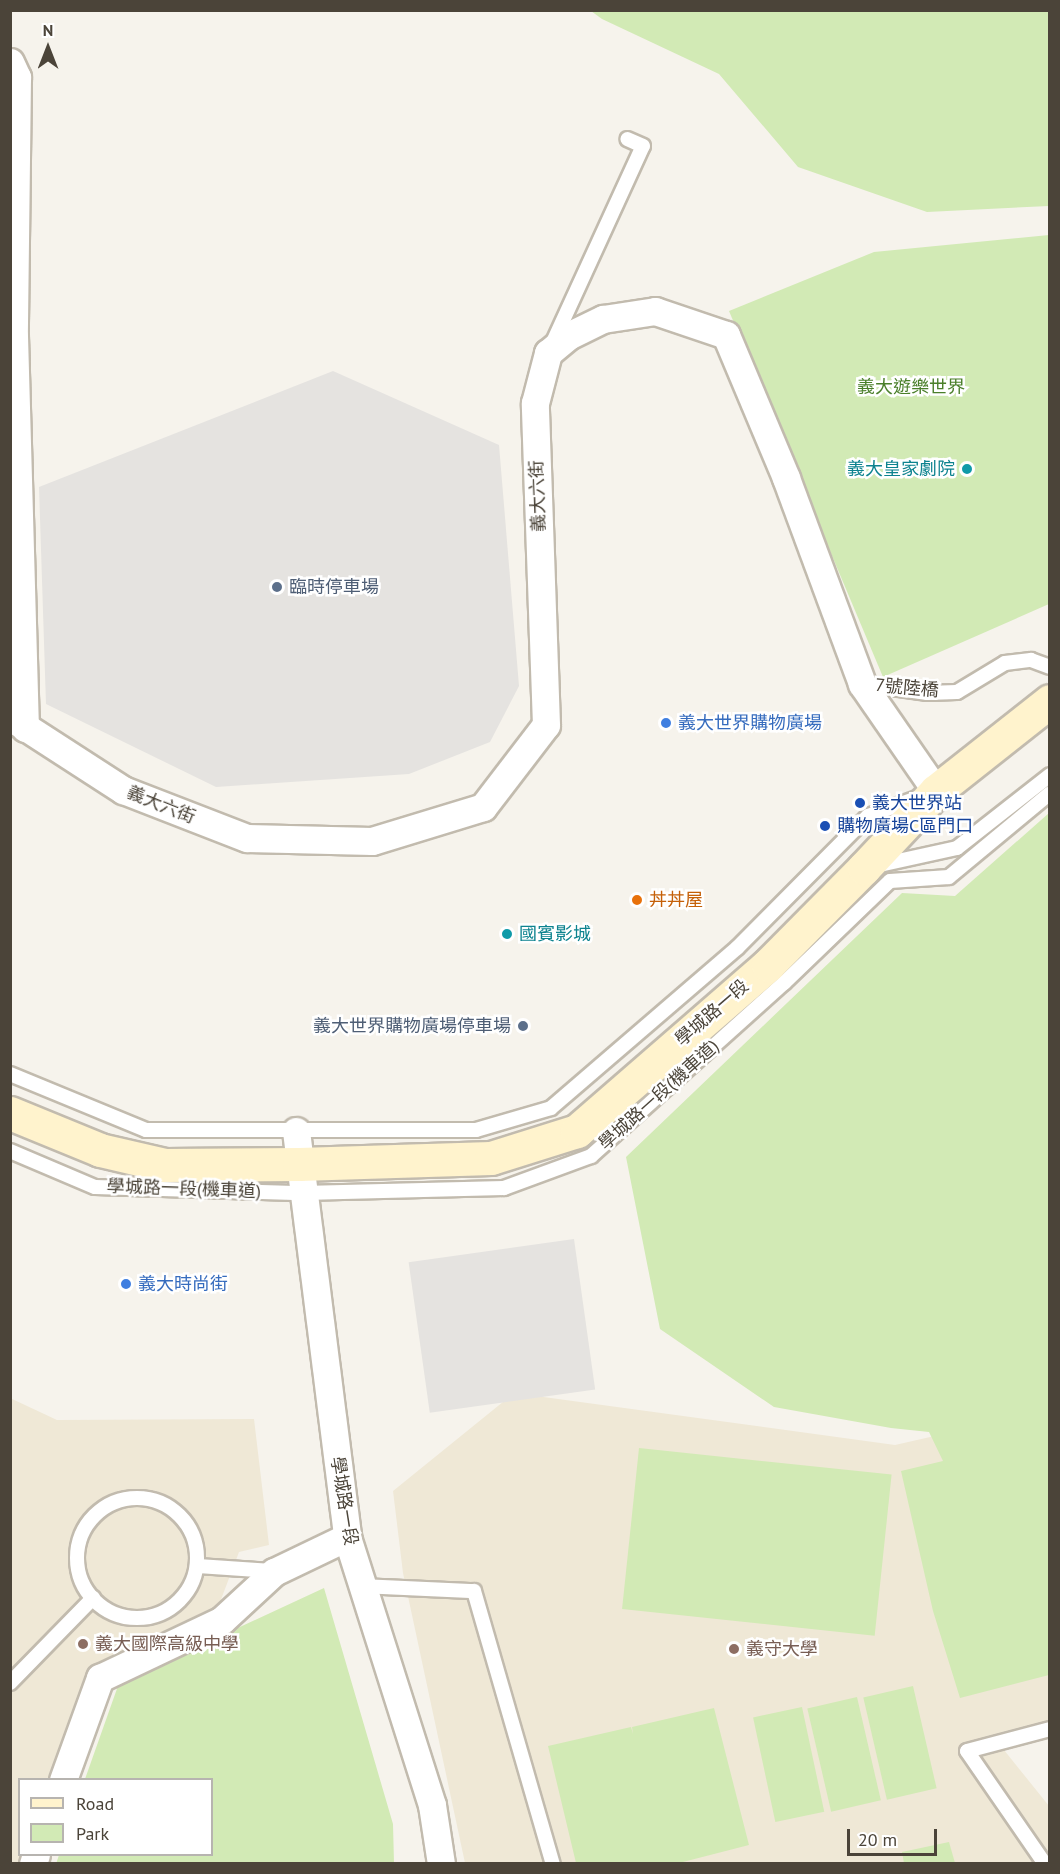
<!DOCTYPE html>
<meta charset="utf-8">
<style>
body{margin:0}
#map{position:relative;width:1060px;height:1874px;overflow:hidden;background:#f6f3ec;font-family:"PT Sans","Noto Sans TC",sans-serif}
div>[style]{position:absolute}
.education>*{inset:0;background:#efe8d6}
.green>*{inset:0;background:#d2eab5;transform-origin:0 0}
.parking>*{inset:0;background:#e5e3e0;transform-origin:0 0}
.roads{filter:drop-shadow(2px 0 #c2bbae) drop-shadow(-2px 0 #c2bbae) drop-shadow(0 2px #c2bbae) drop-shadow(0 -2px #c2bbae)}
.lane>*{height:14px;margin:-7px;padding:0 7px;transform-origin:7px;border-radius:7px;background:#fff}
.lane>.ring{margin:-7px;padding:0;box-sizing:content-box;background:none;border:14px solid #fff;border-radius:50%}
.street>*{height:27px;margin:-13.5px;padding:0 13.5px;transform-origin:13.5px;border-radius:13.5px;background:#fff}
.secondary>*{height:33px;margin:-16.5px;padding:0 16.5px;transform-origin:16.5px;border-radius:16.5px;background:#fff3cd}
.dots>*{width:16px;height:16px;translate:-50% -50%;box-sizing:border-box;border:3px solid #fff;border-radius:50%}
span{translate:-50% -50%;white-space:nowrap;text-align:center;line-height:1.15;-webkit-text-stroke:5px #fff;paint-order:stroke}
.park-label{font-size:18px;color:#4a7f2a}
.culture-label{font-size:18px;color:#0d838f}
.right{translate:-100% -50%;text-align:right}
.left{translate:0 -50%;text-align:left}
.street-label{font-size:18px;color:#4b4439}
.service-label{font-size:18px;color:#4e5e75}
.shop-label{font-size:18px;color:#366cbe}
.transit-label{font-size:18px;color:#164399}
.food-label{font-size:18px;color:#c56008}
.education-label{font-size:18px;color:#785e54}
.frame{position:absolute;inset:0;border:12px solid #4b4439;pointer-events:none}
.legend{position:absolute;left:18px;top:1778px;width:195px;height:78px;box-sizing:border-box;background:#fff;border:2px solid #b7b4b0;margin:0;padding:8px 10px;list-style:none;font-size:18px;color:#4b4439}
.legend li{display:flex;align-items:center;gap:12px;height:30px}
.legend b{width:30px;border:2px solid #b7b4b0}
.north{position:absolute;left:18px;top:18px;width:60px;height:60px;-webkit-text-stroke:4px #fff;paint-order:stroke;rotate:0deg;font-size:16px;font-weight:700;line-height:24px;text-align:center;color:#4b4439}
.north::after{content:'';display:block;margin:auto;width:21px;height:27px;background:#4b4439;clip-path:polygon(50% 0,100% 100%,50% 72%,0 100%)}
.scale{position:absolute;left:847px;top:1829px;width:90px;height:27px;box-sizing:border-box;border:3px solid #4b4439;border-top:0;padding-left:8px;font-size:18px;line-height:21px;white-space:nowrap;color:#4b4439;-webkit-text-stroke:4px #fff;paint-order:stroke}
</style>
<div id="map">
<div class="education">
<i style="clip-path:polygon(514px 1393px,895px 1445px,1049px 1410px,1049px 1725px,996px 1740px,1049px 1806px,1049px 1863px,465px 1863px,403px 1573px,393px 1491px)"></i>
<i style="clip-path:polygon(10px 1398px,57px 1420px,254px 1419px,269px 1545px,239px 1552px,217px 1610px,96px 1678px,56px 1779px,20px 1780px,20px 1854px,26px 1855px,22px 1864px,10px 1863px)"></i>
</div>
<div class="green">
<i style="clip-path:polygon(591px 11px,1049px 11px,1049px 206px,927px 212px,798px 167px,719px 74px,602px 19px)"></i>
<i style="clip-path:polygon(1049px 235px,1049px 604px,883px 677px,729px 311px,874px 252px)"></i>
<i style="clip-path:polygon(1049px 813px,1049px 1675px,960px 1698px,933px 1611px,901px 1471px,943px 1461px,929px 1432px,891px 1428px,774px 1407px,660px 1329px,626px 1157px,902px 893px,955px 896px)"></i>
<i style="left:639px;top:1448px;width:254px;height:162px;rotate:6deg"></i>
<i style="clip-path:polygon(324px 1588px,393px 1824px,394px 1863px,56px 1864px,59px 1855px,212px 1854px,212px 1780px,85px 1779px,119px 1683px)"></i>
<i style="left:913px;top:1686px;width:105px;height:51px;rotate:77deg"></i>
<i style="left:857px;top:1697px;width:106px;height:51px;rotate:77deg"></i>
<i style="left:802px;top:1707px;width:107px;height:50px;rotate:78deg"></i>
<i style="clip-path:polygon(714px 1708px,749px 1845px,679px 1863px,576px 1863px,548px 1746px,631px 1727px,633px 1734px,632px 1727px)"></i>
<i style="clip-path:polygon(949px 1842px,955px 1863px,904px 1863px,902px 1852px)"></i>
</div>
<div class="parking">
<i style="clip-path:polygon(333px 371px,499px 445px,519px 686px,490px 742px,409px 774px,216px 787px,46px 704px,39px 487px)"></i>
<i style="left:574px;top:1239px;width:152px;height:167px;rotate:82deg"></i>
</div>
<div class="roads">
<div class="lane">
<i style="left:554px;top:340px;width:213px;rotate:-65.4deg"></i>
<i style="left:643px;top:146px;width:17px;rotate:-156deg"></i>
<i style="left:863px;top:684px;width:65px;rotate:8deg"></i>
<i style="left:927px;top:693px;width:30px;rotate:-2deg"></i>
<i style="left:957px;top:692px;width:56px;rotate:-31.1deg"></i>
<i style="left:1005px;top:663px;width:26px;rotate:-7deg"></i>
<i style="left:1031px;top:660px;width:20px;rotate:20deg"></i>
<i style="left:875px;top:866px;width:84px;rotate:-12.4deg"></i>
<i style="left:957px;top:848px;width:118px;rotate:-38.1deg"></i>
<i style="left:10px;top:1074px;width:147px;rotate:22.4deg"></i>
<i style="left:146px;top:1130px;width:330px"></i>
<i style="left:476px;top:1130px;width:78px;rotate:-16.3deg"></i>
<i style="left:551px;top:1108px;width:245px;rotate:-40.7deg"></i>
<i style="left:737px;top:948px;width:186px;rotate:-45.2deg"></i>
<i style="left:868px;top:816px;width:52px;rotate:-20.2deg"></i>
<i style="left:10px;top:1151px;width:92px;rotate:23deg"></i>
<i style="left:95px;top:1187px;width:208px;rotate:1.7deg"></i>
<i style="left:303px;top:1193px;width:201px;rotate:-1.4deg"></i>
<i style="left:504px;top:1188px;width:93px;rotate:-20.2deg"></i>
<i style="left:591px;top:1156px;width:259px;rotate:-41.9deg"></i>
<i style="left:784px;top:983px;width:147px;rotate:-43.9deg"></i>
<i style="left:890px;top:881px;width:59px;rotate:-3.9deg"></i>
<i style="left:949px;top:877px;width:131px;rotate:-39.7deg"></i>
<i class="ring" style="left:77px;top:1498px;width:106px;height:106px"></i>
<i style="left:198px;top:1566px;width:74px;rotate:3.9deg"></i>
<i style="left:362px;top:1586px;width:112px;rotate:2.6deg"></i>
<i style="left:474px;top:1591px;width:284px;rotate:73.9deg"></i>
<i style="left:10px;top:1683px;width:119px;rotate:-45.7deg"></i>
<i style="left:1045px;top:1864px;width:137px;rotate:-124.6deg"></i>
<i style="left:967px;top:1751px;width:86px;rotate:-14.8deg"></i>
</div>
<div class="street">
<i style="left:10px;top:62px;width:17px;rotate:65deg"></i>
<i style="left:17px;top:77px;width:259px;rotate:90.7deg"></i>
<i style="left:14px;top:336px;width:392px;rotate:88.4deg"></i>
<i style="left:10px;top:717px;width:135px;rotate:32.9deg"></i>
<i style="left:123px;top:790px;width:133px;rotate:21.2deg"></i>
<i style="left:247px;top:838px;width:125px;rotate:1.4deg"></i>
<i style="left:372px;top:841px;width:116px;rotate:-17deg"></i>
<i style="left:483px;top:807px;width:103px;rotate:-52.5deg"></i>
<i style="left:546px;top:725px;width:322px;rotate:-92deg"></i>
<i style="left:535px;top:403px;width:52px;rotate:-75.4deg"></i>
<i style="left:548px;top:353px;width:26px;rotate:-40deg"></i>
<i style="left:568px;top:336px;width:39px;rotate:-26deg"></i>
<i style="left:603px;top:319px;width:53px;rotate:-8.7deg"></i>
<i style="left:655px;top:311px;width:75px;rotate:18.7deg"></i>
<i style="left:726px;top:335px;width:155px;rotate:67.2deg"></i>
<i style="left:786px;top:478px;width:220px;rotate:69.7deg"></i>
<i style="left:862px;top:684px;width:130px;rotate:55.3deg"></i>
<i style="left:296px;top:1131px;width:409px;rotate:82.8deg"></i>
<i style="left:347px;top:1537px;width:281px;rotate:72.4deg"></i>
<i style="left:432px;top:1805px;width:60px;rotate:81.3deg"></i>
<i style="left:63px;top:1780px;width:109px;rotate:-70.1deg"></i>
<i style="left:100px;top:1678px;width:135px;rotate:-25.4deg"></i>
<i style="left:222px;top:1620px;width:71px;rotate:-42.7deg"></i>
<i style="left:274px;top:1572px;width:81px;rotate:-25.6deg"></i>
<i style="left:33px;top:1864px;width:10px;rotate:-73deg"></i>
</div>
<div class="secondary">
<i style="left:10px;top:1113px;width:97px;rotate:22.3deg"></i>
<i style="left:100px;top:1150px;width:67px;rotate:13deg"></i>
<i style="left:165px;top:1165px;width:134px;rotate:-0.4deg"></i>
<i style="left:299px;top:1164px;width:192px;rotate:-1.8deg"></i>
<i style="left:491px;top:1158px;width:90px;rotate:-17.4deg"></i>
<i style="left:577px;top:1131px;width:253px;rotate:-41deg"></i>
<i style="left:768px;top:965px;width:136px;rotate:-45.3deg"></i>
<i style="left:864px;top:868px;width:105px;rotate:-46.9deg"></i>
<i style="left:936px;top:791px;width:145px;rotate:-38.3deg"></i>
</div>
</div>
<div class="dots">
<i style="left:967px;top:469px;background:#0f9aa8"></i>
<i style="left:277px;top:587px;background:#5c6f8a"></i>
<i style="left:666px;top:723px;background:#3f7fe0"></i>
<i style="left:860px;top:803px;background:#1a4fb4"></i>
<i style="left:825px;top:826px;background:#1a4fb4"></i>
<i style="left:637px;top:900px;background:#e8710a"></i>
<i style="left:507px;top:934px;background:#0f9aa8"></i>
<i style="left:523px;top:1026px;background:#5c6f8a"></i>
<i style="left:126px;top:1284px;background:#3f7fe0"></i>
<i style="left:83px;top:1644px;background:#8d6e63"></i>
<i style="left:734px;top:1649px;background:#8d6e63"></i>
</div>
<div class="park-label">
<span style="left:911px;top:387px">義大遊樂世界</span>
</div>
<div class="culture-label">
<span class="right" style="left:955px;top:469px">義大皇家劇院</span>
<span class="left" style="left:519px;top:934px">國賓影城</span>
</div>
<div class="street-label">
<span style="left:538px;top:496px;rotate:-92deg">義大六街</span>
<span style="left:907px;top:688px;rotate:5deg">7號陸橋</span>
<span style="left:161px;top:805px;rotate:22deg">義大六街</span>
<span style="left:712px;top:1013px;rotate:-41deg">學城路一段</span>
<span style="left:659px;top:1095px;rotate:-42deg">學城路一段(機車道)</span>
<span style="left:184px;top:1189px;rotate:2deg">學城路一段(機車道)</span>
<span style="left:344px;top:1501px;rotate:81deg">學城路一段</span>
</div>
<div class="service-label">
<span class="left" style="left:289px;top:587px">臨時停車場</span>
<span class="right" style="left:511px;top:1026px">義大世界購物廣場停車場</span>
</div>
<div class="shop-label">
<span class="left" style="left:678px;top:723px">義大世界購物廣場</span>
<span class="left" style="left:138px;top:1284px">義大時尚街</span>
</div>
<div class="transit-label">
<span class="left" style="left:872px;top:803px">義大世界站</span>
<span class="left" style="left:837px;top:826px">購物廣場C區門口</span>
</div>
<div class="food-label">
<span class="left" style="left:649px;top:900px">丼丼屋</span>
</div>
<div class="education-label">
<span class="left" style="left:95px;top:1644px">義大國際高級中學</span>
<span class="left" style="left:746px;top:1649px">義守大學</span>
</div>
<div class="frame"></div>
<ul class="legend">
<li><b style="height:8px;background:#fff3cd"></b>Road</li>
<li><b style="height:16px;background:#d2eab5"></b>Park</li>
</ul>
<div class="north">N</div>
<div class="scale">20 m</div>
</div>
